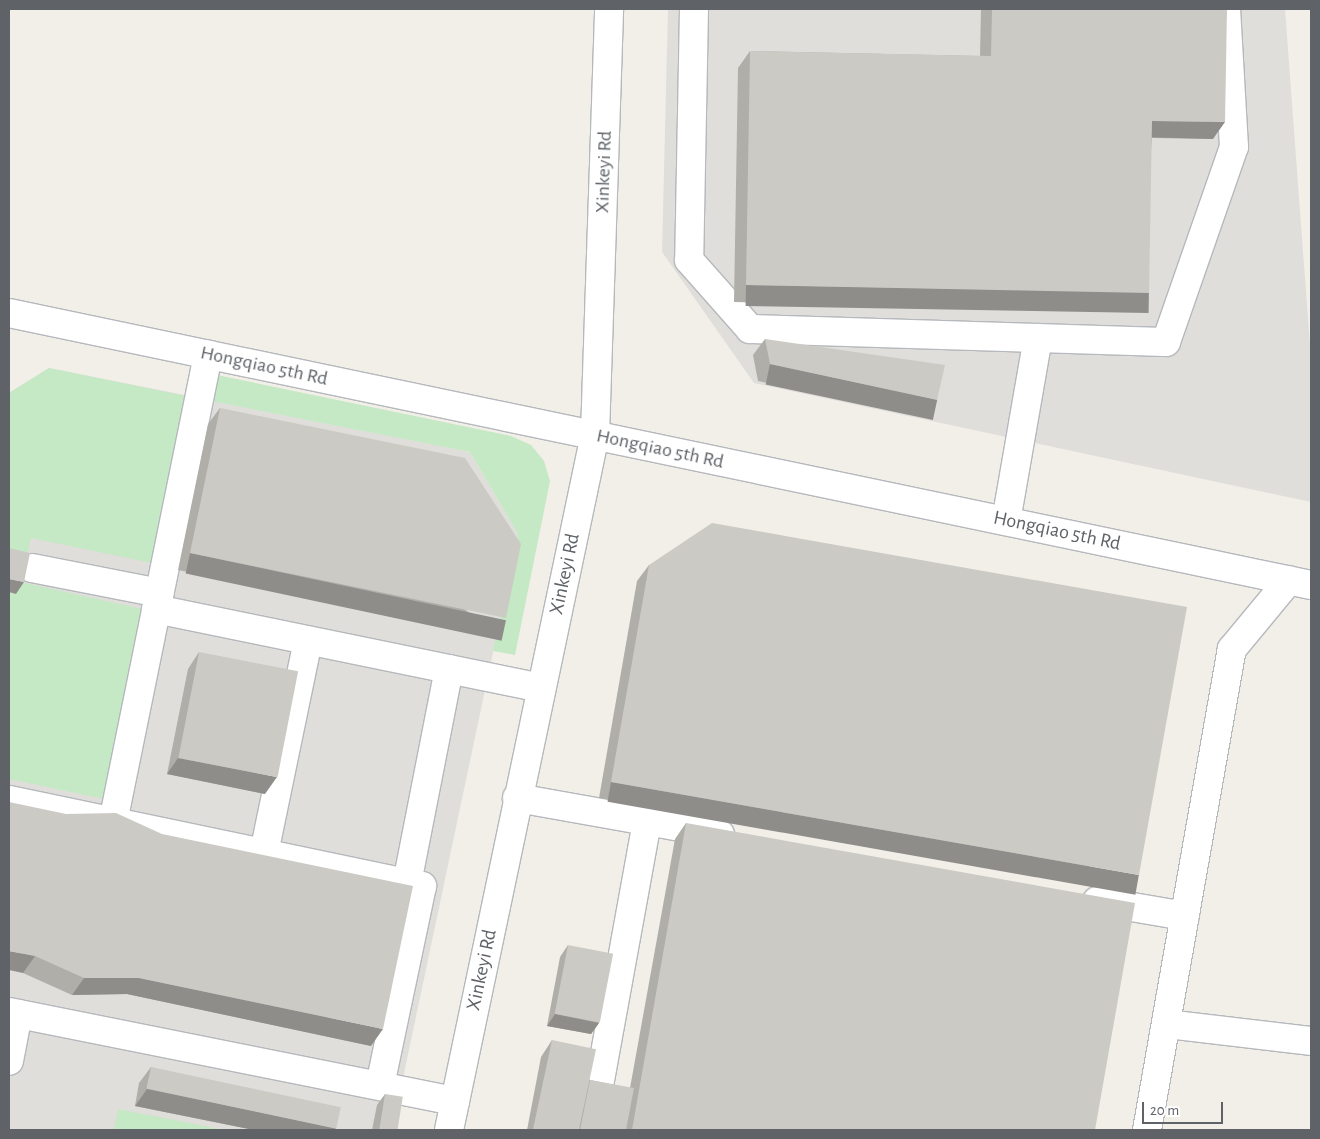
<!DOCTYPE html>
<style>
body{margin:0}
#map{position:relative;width:1320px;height:1139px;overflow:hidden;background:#f1efe8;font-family:"Alegreya Sans",sans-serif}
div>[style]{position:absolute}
.industrial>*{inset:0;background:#e0deda}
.green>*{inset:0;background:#c5e8c5}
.roads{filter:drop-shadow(1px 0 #b5b8bc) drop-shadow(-1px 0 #b5b8bc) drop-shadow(0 1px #b5b8bc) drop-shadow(0 -1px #b5b8bc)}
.minor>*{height:28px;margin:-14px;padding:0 14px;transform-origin:14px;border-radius:14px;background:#fff}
.wall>*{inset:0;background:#afaea9}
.shaded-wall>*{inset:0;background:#8f8d8a;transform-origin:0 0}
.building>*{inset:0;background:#cccac5;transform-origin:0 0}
span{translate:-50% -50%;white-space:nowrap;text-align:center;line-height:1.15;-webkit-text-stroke:4.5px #fff;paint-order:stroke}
.street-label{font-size:20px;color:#5f6368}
.frame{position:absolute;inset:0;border:10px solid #5f6368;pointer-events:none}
.scale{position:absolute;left:1142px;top:1102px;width:81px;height:22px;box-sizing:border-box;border:2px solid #5f6368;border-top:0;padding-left:6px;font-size:15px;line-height:18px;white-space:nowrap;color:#5f6368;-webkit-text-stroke:4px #fff;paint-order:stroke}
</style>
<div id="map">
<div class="industrial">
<i style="clip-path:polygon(668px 9px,1285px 9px,1311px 359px,1311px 502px,754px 383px,662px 252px)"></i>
<i style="clip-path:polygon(49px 368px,470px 452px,518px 534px,392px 1130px,9px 1130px,9px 393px)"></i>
</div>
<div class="green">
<i style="clip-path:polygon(49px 368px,186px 396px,152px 563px,31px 538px,21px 582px,142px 609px,104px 799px,9px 779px,9px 393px)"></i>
<i style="clip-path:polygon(217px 375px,511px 436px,531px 445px,544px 461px,550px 481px,515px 655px,493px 651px,518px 534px,470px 452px,211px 401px)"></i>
<i style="clip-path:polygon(118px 1109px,225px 1130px,114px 1130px)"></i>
</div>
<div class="roads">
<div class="minor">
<i style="left:694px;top:9px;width:251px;rotate:91.1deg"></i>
<i style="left:689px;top:260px;width:92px;rotate:48.5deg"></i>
<i style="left:750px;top:329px;width:416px;rotate:1.8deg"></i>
<i style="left:1166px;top:342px;width:207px;rotate:-70.8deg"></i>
<i style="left:1234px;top:147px;width:138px;rotate:-93.3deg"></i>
<i style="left:9px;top:313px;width:1330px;rotate:11.8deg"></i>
<i style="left:1006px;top:521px;width:186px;rotate:-80.1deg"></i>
<i style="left:32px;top:568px;width:130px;rotate:11.1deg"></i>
<i style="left:156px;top:609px;width:393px;rotate:11.6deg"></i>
<i style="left:517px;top:798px;width:206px;rotate:10.1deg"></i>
<i style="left:9px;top:800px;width:422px;rotate:11.8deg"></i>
<i style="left:422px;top:886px;width:204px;rotate:101.9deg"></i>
<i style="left:113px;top:822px;width:477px;rotate:-78.5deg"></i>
<i style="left:264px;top:853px;width:217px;rotate:-78.3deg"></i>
<i style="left:407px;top:883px;width:218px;rotate:-78.9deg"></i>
<i style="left:1097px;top:901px;width:89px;rotate:9.7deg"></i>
<i style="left:9px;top:1012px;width:455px;rotate:11.3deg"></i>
<i style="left:1167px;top:1024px;width:145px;rotate:6.7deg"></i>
<i style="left:9px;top:1061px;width:48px;rotate:-79.2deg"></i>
<i style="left:449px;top:1130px;width:710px;rotate:-78.14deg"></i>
<i style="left:595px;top:435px;width:426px;rotate:-88.1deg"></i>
<i style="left:591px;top:1130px;width:314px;rotate:-79.7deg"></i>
<i style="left:1147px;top:1130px;width:488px;rotate:-80deg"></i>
<i style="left:1232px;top:649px;width:89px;rotate:-50.4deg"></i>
</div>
</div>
<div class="wall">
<i style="clip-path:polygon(981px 9px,1227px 9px,1213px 139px,1152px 138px,1137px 310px,734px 302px,738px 68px,750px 51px,980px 56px)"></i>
<i style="clip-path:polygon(765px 339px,937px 400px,925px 417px,758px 381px,753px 355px)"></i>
<i style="clip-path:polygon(220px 408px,495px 634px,178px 570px,208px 424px)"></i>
<i style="clip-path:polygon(649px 565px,1128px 892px,599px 798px,637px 581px)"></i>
<i style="clip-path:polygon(199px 652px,265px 794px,167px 774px,188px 669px)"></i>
<i style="clip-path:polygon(9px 802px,371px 1046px,127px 994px,72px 995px,23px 973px)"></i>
<i style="clip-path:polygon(686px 823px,1095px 1130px,527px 1130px,541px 1057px,552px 1040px,590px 1080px,630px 1088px,675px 839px)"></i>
<i style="clip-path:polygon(568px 945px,599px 1023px,591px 1034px,547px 1026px,560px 957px)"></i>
<i style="clip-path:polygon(151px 1067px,336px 1128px,335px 1130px,254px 1130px,135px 1106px,139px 1083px)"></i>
<i style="clip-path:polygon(385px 1094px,397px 1130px,372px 1130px,377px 1105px)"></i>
</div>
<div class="shaded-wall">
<i style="clip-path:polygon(1152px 121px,1225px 122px,1213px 139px,1140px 137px)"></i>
<i style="left:746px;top:285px;width:403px;height:21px;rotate:1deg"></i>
<i style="left:770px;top:364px;width:171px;height:21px;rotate:12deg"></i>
<i style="left:190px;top:553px;width:323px;height:21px;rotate:12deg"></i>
<i style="clip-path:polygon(9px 579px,24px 582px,16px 594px,9px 592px)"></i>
<i style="clip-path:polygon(178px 758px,277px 777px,265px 794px,167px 774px)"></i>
<i style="left:611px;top:782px;width:536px;height:20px;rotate:10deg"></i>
<i style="clip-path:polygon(9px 951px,35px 956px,23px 973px,9px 970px)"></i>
<i style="clip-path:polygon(84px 978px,139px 978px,383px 1029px,371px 1046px,127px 994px,72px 995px)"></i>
<i style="clip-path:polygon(555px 1014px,599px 1023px,591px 1034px,547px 1026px)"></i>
<i style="clip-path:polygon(147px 1089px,336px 1128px,335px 1130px,254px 1130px,135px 1106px)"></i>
</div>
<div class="building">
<i style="clip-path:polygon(992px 9px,1227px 9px,1225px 122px,1152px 121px,1149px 293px,746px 285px,750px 51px,991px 56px)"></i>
<i style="clip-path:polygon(765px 339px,945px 365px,937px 400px,770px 364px)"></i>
<i style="clip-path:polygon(220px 408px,465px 458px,521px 544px,506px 618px,190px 553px)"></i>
<i style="clip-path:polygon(712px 523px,1187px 607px,1139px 875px,611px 782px,649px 565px)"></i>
<i style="clip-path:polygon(9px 548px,30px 553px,24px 582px,9px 579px)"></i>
<i style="left:199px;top:652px;width:101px;height:108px;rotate:11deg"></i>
<i style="clip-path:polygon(9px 802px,66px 814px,116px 813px,162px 834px,413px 886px,383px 1029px,139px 978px,84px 978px,35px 956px,9px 951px)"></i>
<i style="clip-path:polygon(686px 823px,1135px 903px,1095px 1130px,632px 1130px)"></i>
<i style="left:568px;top:945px;width:46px;height:70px;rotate:11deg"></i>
<i style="left:552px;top:1040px;width:45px;height:92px;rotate:12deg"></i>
<i style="left:151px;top:1067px;width:194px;height:22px;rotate:12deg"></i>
<i style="clip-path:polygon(590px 1080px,634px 1088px,626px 1130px,580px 1130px)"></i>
<i style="left:385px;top:1094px;width:18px;height:37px;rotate:9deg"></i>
</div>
<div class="street-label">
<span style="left:604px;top:172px;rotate:-88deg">Xinkeyi Rd</span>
<span style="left:264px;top:366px;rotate:12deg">Hongqiao 5th Rd</span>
<span style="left:660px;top:449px;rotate:12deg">Hongqiao 5th Rd</span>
<span style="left:1057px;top:531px;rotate:12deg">Hongqiao 5th Rd</span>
<span style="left:565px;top:574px;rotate:-78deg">Xinkeyi Rd</span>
<span style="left:482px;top:970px;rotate:-78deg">Xinkeyi Rd</span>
</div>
<div class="frame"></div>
<div class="scale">20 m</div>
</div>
